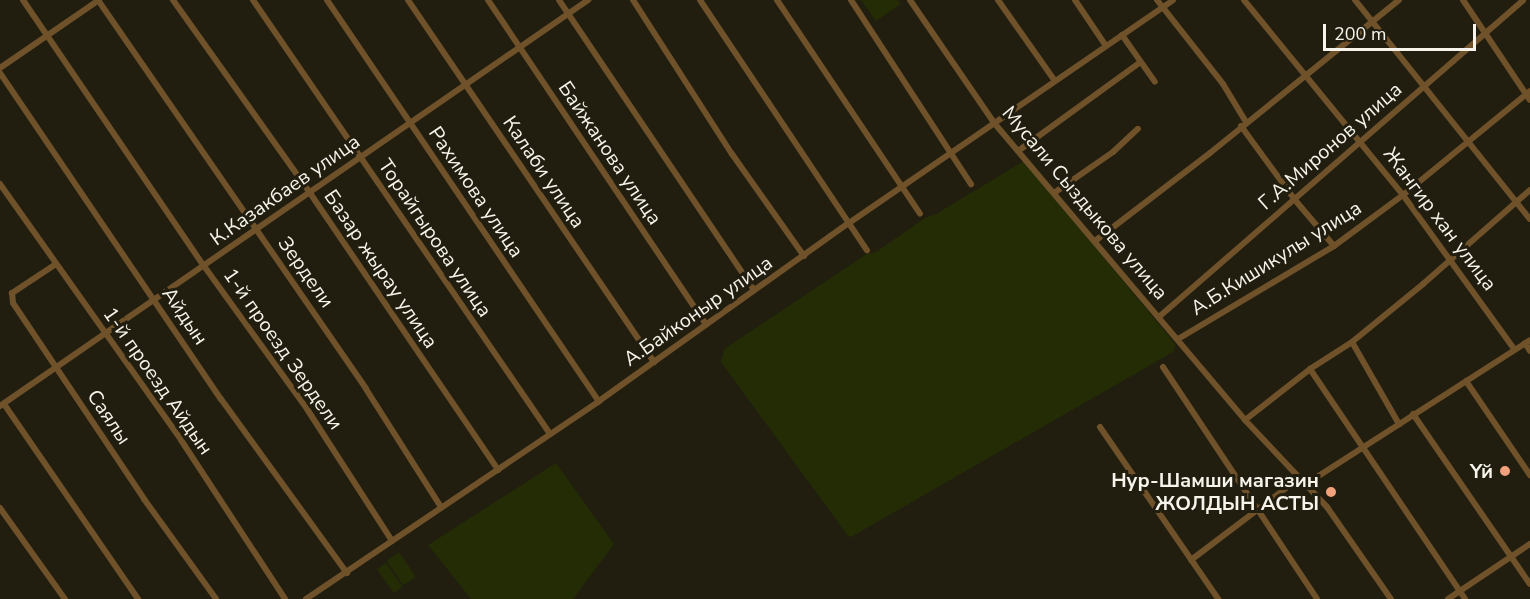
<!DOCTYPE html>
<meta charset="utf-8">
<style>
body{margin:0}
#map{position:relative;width:1530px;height:599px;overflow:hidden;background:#211e10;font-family:"Nunito Sans",sans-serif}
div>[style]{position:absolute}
.green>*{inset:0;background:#232c05;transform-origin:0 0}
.street>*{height:6px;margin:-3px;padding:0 3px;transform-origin:3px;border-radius:3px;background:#6f512a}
.dots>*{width:16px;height:16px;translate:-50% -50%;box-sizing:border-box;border:3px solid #211e10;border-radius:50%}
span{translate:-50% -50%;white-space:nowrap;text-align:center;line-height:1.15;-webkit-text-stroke:6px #211e10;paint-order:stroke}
.street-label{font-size:20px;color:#f6f4eb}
.poi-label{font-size:20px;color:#f6f4eb;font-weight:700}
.right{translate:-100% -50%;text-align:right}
.scale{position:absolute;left:1323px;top:24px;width:153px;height:27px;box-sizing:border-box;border:3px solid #f6f4eb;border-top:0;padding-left:8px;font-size:18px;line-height:21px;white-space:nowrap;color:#f6f4eb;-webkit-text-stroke:4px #211e10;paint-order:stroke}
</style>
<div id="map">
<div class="green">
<i style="clip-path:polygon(861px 0,898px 0,901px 4px,876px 21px)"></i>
<i style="clip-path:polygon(1024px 161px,1176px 345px,1173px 352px,851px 537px,848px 536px,721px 362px,724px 349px,865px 255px,876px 252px,925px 218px,936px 214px)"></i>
<i style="clip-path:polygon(556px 463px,614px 544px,573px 599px,471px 599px,428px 545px)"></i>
<i style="left:399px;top:552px;width:30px;height:15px;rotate:56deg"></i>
<i style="left:386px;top:563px;width:29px;height:11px;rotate:55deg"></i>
</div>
<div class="street">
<i style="left:23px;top:0;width:322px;rotate:55.8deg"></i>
<i style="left:204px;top:266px;width:176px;rotate:54.2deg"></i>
<i style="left:307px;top:409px;width:157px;rotate:57.2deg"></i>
<i style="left:98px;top:0;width:472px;rotate:55.4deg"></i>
<i style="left:366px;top:389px;width:140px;rotate:57.6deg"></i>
<i style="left:173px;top:0;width:237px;rotate:54.6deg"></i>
<i style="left:310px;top:193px;width:335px;rotate:55.8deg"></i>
<i style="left:253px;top:0;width:526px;rotate:55.61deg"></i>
<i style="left:327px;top:0;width:485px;rotate:55.9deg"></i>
<i style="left:408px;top:0;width:438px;rotate:55.8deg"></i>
<i style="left:488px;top:0;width:391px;rotate:56.1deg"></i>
<i style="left:559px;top:0;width:349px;rotate:56.1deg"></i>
<i style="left:633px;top:0;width:183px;rotate:57.3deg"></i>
<i style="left:732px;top:154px;width:125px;rotate:54.8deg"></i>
<i style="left:700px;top:0;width:301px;rotate:56.3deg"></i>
<i style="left:777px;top:0;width:257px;rotate:56.2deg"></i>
<i style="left:851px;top:0;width:220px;rotate:56.9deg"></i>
<i style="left:910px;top:0;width:150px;rotate:55.6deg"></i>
<i style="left:995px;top:124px;width:387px;rotate:49.8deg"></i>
<i style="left:1245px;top:420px;width:120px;rotate:46.7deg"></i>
<i style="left:1327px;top:507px;width:112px;rotate:55.2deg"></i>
<i style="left:998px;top:0;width:99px;rotate:54.9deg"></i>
<i style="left:1075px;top:0;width:55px;rotate:56deg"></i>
<i style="left:1157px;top:0;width:107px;rotate:51.8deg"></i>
<i style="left:1223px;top:84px;width:44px;rotate:58.8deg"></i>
<i style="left:1244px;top:0;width:252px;rotate:50.8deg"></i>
<i style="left:1403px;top:195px;width:190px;rotate:54.2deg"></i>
<i style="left:1355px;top:0;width:280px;rotate:51.4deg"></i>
<i style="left:1463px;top:0;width:120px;rotate:56.2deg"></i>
<i style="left:1122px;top:35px;width:57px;rotate:54.9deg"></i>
<i style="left:0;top:68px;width:120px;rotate:-34.5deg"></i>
<i style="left:0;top:73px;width:394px;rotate:55.9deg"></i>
<i style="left:221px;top:399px;width:215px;rotate:54.1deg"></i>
<i style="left:1241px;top:126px;width:92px;rotate:53.9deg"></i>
<i style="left:1295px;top:200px;width:60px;rotate:49.7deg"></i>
<i style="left:1018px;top:151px;width:150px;rotate:-36deg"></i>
<i style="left:0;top:184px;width:314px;rotate:54.7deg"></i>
<i style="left:181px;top:440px;width:190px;rotate:56.8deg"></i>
<i style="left:1054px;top:193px;width:72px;rotate:-34.8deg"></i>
<i style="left:1113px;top:152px;width:34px;rotate:-43deg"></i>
<i style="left:1095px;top:241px;width:145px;rotate:-37.4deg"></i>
<i style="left:1210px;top:153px;width:243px;rotate:-39deg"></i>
<i style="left:56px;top:264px;width:53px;rotate:146.6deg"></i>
<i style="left:12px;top:293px;width:10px;rotate:84deg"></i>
<i style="left:13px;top:303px;width:236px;rotate:56.2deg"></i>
<i style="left:144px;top:499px;width:123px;rotate:54.2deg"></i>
<i style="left:1160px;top:316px;width:481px;rotate:-41deg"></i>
<i style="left:1178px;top:339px;width:182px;rotate:-30.8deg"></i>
<i style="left:1334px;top:246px;width:86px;rotate:-36.5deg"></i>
<i style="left:1403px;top:195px;width:164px;rotate:-39.3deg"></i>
<i style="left:1352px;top:342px;width:95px;rotate:60.2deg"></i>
<i style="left:1525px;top:343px;width:9px;rotate:58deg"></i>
<i style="left:1163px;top:367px;width:278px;rotate:56.4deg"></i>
<i style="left:1310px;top:369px;width:277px;rotate:56deg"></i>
<i style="left:1466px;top:381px;width:114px;rotate:55.8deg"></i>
<i style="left:4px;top:404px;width:237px;rotate:55.5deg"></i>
<i style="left:0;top:406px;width:715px;rotate:-34.62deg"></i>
<i style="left:1413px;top:414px;width:206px;rotate:55.5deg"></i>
<i style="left:1245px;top:420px;width:83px;rotate:-38.1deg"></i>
<i style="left:1310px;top:369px;width:50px;rotate:-32.7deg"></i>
<i style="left:1352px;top:342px;width:92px;rotate:-39.2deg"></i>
<i style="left:1423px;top:284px;width:142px;rotate:-41.3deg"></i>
<i style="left:1100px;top:427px;width:209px;rotate:55.5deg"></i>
<i style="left:1306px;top:484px;width:266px;rotate:-32.7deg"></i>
<i style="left:0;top:508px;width:112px;rotate:54.5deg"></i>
<i style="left:1191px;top:560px;width:134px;rotate:-37.1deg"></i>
<i style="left:306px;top:599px;width:354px;rotate:-34deg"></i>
<i style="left:599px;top:401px;width:307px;rotate:-35.5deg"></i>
<i style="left:849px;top:223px;width:393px;rotate:-34.5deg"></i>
<i style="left:1448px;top:599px;width:99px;rotate:-33.9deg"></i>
</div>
<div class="dots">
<i style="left:1505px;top:471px;background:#f1a17c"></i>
<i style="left:1331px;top:492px;background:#f1a17c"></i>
</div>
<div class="street-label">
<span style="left:1330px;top:146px;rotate:-41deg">Г.А.Миронов улица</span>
<span style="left:610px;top:153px;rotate:56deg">Байжанова улица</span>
<span style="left:544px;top:172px;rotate:56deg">Калаби улица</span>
<span style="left:285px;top:190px;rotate:-35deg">К.Казакбаев улица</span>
<span style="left:476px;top:192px;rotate:56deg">Рахимова улица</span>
<span style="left:1085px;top:203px;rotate:50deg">Мусали Сыздыкова улица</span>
<span style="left:1440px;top:219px;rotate:53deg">Жангир хан улица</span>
<span style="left:435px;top:238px;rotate:56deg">Торайгырова улица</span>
<span style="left:1276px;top:258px;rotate:-32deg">А.Б.Кишикулы улица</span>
<span style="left:381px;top:269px;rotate:56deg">Базар жырау улица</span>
<span style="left:306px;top:272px;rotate:55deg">Зердели</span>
<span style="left:698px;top:311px;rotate:-35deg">А.Байконыр улица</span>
<span style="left:185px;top:316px;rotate:56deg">Айдын</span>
<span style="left:283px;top:349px;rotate:55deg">1-й проезд Зердели</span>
<span style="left:158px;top:381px;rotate:55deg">1-й проезд Айдын</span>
<span style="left:109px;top:417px;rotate:56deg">Саялы</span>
</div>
<div class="poi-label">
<span class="right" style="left:1493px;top:471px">Үй</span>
<span class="right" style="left:1319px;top:492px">Нур-Шамши магазин<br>ЖОЛДЫН АСТЫ</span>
</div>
<div class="scale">200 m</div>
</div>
